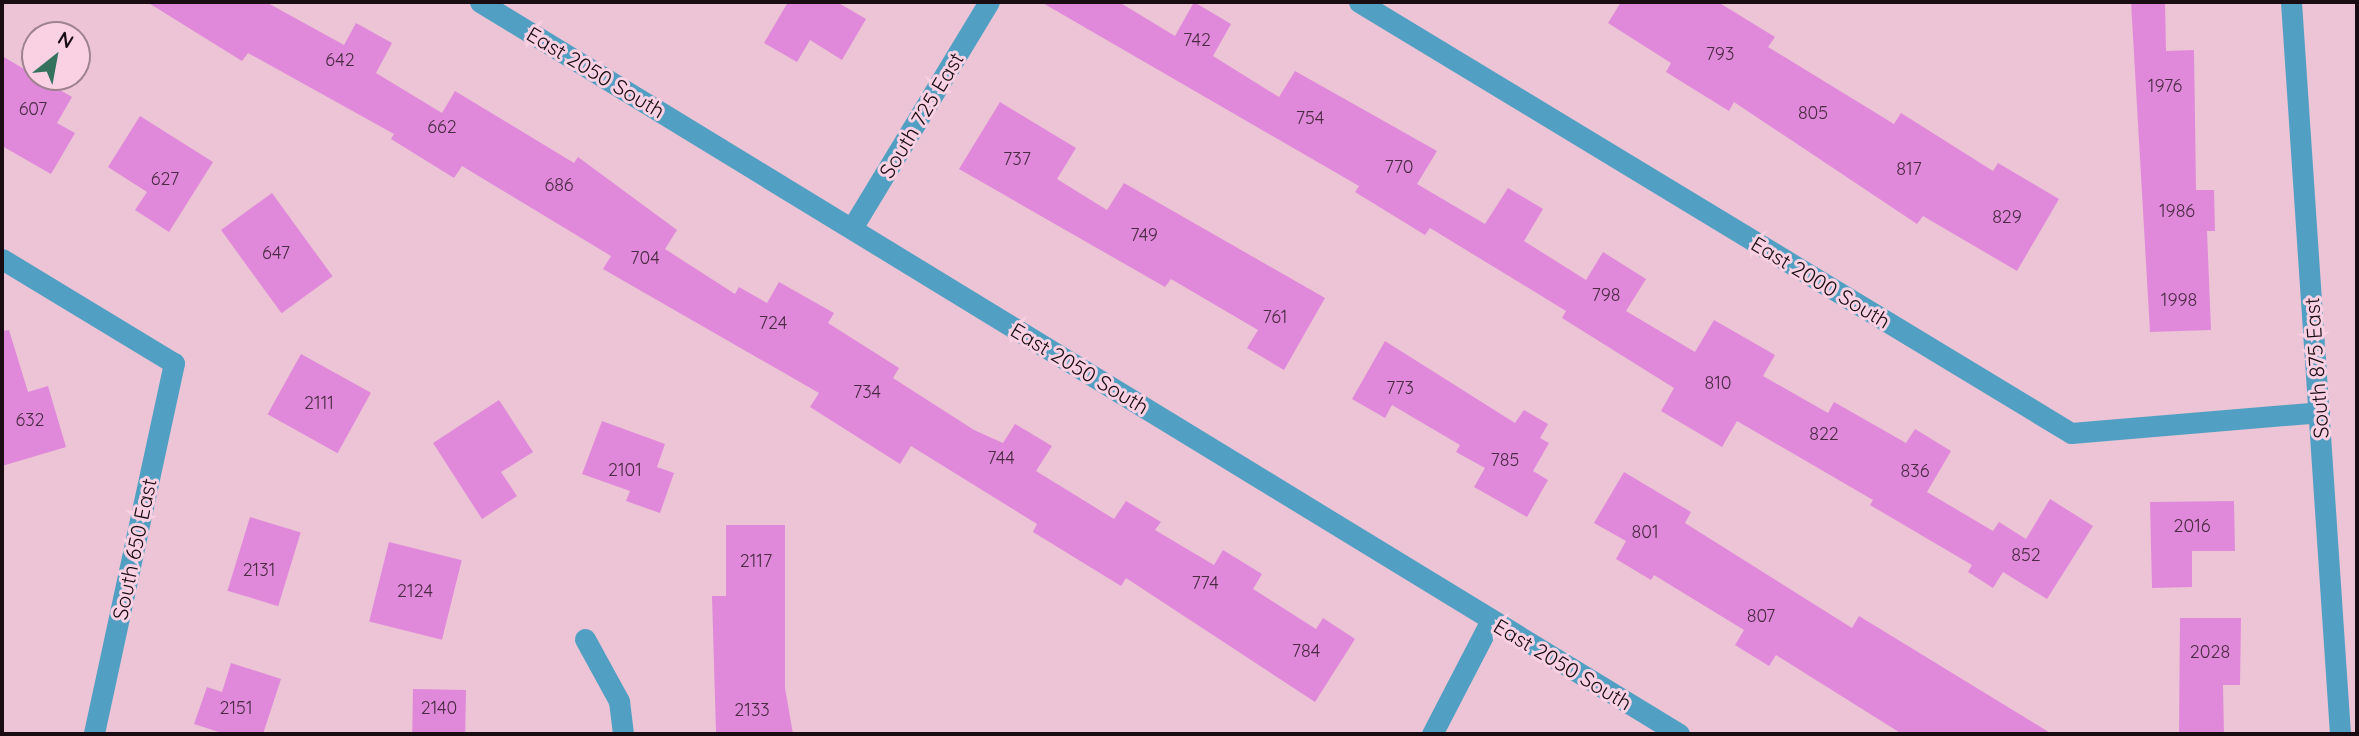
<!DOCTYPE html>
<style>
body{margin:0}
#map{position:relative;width:2359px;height:736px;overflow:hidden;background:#ecc4d6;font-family:Quicksand,sans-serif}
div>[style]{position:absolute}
.building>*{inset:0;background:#e089da;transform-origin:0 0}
.street>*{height:21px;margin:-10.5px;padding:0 10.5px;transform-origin:10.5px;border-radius:10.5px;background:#51a0c3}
span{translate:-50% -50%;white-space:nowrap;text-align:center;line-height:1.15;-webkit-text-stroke:6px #f9d1e3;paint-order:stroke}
.number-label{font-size:18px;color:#4b2b44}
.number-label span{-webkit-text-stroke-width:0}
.street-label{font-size:21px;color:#190c12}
.frame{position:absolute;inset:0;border:4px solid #190c12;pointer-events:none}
.north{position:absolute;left:21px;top:21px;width:70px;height:70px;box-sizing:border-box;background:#f9d1e3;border:2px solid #9f828f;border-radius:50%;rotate:31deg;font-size:19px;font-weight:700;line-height:28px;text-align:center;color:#190c12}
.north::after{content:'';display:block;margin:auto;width:24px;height:32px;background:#34725e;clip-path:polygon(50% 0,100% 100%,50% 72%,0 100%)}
</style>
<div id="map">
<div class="building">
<i style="clip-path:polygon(147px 2px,266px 2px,344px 45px,356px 23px,392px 43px,376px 73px,442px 113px,455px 91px,574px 163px,578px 157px,677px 230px,665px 249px,735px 294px,739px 287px,767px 303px,779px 282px,834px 313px,828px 323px,899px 368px,893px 378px,974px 430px,1003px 443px,1015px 424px,1052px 446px,1036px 471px,1114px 519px,1126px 501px,1161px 522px,1155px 530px,1214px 565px,1223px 550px,1262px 574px,1253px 589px,1316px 629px,1323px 618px,1355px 639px,1315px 702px,1126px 578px,1121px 586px,1033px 532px,1037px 524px,911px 446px,900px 464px,810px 407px,819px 393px,603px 269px,611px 256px,462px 166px,454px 178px,391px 139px,394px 134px,248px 53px,242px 61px)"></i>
<i style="clip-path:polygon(788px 2px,837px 2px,866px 19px,842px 60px,810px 40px,797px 62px,764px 43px)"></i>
<i style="clip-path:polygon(1041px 2px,1119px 2px,1175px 36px,1194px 2px,1231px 24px,1213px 56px,1279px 97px,1295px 71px,1437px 151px,1417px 184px,1485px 224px,1508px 188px,1543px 209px,1524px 241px,1586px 280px,1603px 252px,1646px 279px,1626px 311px,1695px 352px,1714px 320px,1775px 355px,1763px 376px,1828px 413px,1834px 402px,1906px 443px,1915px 429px,1951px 451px,1927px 492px,1993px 531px,1999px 522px,2026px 539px,2050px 499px,2093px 526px,2047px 599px,2003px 572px,1993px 588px,1968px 572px,1972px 565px,1870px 505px,1873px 500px,1737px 421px,1722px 447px,1661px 411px,1674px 388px,1562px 318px,1566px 311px,1430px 228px,1425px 235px,1355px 192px,1359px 186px)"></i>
<i style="clip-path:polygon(1621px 2px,1718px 2px,1775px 37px,1768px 47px,1894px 124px,1901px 113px,1993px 171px,1998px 163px,2059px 199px,2017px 271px,1923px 216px,1917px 224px,1734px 102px,1729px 111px,1666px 72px,1671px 63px,1608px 23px)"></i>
<i style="clip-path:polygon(2131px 2px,2165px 2px,2166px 51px,2194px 50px,2196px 190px,2214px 190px,2215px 231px,2207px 231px,2211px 330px,2150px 332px)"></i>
<i style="clip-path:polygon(2px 56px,72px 97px,57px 123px,75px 133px,51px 174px,2px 146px)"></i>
<i style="clip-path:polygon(1000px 102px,1076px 148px,1057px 179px,1107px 210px,1124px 183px,1325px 298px,1284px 370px,1247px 348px,1258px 330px,1171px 279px,1165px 287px,959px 169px)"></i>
<i style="clip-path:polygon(140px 116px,213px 162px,169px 232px,135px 210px,147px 192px,108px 167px)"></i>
<i style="left:272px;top:193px;width:103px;height:63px;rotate:54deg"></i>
<i style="clip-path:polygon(9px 330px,28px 392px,48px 386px,66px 447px,2px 466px,2px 331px)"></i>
<i style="clip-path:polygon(1385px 341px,1515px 423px,1524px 410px,1548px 424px,1540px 438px,1549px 443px,1533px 471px,1548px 480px,1527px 517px,1474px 487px,1485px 468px,1456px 452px,1460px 445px,1392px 405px,1385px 418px,1352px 399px)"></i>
<i style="left:301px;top:354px;width:80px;height:69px;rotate:29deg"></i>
<i style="clip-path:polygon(499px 400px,533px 452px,501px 472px,517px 496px,482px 519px,433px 443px)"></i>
<i style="clip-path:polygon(602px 421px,665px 444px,657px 467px,674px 473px,660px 513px,626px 501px,630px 491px,582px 474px)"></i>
<i style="clip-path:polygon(1624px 472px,1691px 512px,1685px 523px,1852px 628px,1859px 616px,2052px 734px,1902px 734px,1776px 655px,1769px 666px,1735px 645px,1744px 630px,1654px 575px,1651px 580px,1616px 559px,1626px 541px,1594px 523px)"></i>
<i style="clip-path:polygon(2234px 501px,2235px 551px,2192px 551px,2192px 587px,2152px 588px,2150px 502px)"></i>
<i style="left:250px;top:517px;width:53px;height:77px;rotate:17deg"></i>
<i style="clip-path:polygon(726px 525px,785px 525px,785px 688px,793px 734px,716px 732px,712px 596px,726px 596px)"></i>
<i style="left:389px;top:542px;width:75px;height:82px;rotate:14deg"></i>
<i style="clip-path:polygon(2180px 618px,2241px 618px,2240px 685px,2223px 685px,2224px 734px,2179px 734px)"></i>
<i style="clip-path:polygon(231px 663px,281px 679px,263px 734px,225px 734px,194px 724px,207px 687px,222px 692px)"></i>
<i style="left:413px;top:689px;width:53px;height:45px;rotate:1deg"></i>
</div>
<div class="street">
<i style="left:480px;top:2px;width:1405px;rotate:31.4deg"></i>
<i style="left:1359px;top:2px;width:832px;rotate:31.19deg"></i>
<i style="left:2071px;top:433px;width:249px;rotate:-4.8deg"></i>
<i style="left:2291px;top:2px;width:734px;rotate:86.17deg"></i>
<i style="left:852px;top:228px;width:264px;rotate:-58.8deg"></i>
<i style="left:2px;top:259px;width:201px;rotate:31.2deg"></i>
<i style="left:174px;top:363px;width:380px;rotate:102.2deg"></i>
<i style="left:585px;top:639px;width:71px;rotate:61.3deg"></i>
<i style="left:619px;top:701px;width:33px;rotate:83deg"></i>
<i style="left:1432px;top:734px;width:128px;rotate:-62.6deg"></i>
</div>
<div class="number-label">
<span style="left:1197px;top:40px">742</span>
<span style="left:1720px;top:54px">793</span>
<span style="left:340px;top:60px">642</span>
<span style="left:2165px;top:86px">1976</span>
<span style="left:33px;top:109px">607</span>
<span style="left:1813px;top:113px">805</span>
<span style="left:1310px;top:118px">754</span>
<span style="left:442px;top:127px">662</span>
<span style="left:1017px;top:159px">737</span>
<span style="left:1399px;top:167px">770</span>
<span style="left:1909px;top:169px">817</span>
<span style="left:165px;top:179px">627</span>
<span style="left:559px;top:185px">686</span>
<span style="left:2177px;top:211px">1986</span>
<span style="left:2007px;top:217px">829</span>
<span style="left:1144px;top:235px">749</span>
<span style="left:276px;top:253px">647</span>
<span style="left:645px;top:258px">704</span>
<span style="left:1606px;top:295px">798</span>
<span style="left:2179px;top:300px">1998</span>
<span style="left:1275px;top:317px">761</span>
<span style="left:773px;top:323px">724</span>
<span style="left:1718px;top:383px">810</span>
<span style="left:1400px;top:388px">773</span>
<span style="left:867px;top:392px">734</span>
<span style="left:319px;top:403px">2111</span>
<span style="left:30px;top:420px">632</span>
<span style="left:1824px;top:434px">822</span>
<span style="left:1001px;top:458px">744</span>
<span style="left:1505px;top:460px">785</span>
<span style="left:625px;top:470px">2101</span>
<span style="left:1915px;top:471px">836</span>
<span style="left:2192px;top:526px">2016</span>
<span style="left:1645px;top:532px">801</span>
<span style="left:2026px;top:555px">852</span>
<span style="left:756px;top:561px">2117</span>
<span style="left:259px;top:570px">2131</span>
<span style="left:1205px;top:583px">774</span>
<span style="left:415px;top:591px">2124</span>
<span style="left:1761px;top:616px">807</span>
<span style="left:1306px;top:651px">784</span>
<span style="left:2210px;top:652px">2028</span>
<span style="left:236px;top:708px">2151</span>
<span style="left:439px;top:708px">2140</span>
<span style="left:752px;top:710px">2133</span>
</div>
<div class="street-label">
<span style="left:596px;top:72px;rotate:31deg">East 2050 South</span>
<span style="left:921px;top:115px;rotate:-59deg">South 725 East</span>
<span style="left:1821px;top:282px;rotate:31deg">East 2000 South</span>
<span style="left:1080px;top:368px;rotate:31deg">East 2050 South</span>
<span style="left:2316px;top:368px;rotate:-94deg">South 875 East</span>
<span style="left:134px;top:549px;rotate:-78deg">South 650 East</span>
<span style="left:1563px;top:664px;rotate:31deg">East 2050 South</span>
</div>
<div class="frame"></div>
<div class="north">N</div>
</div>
